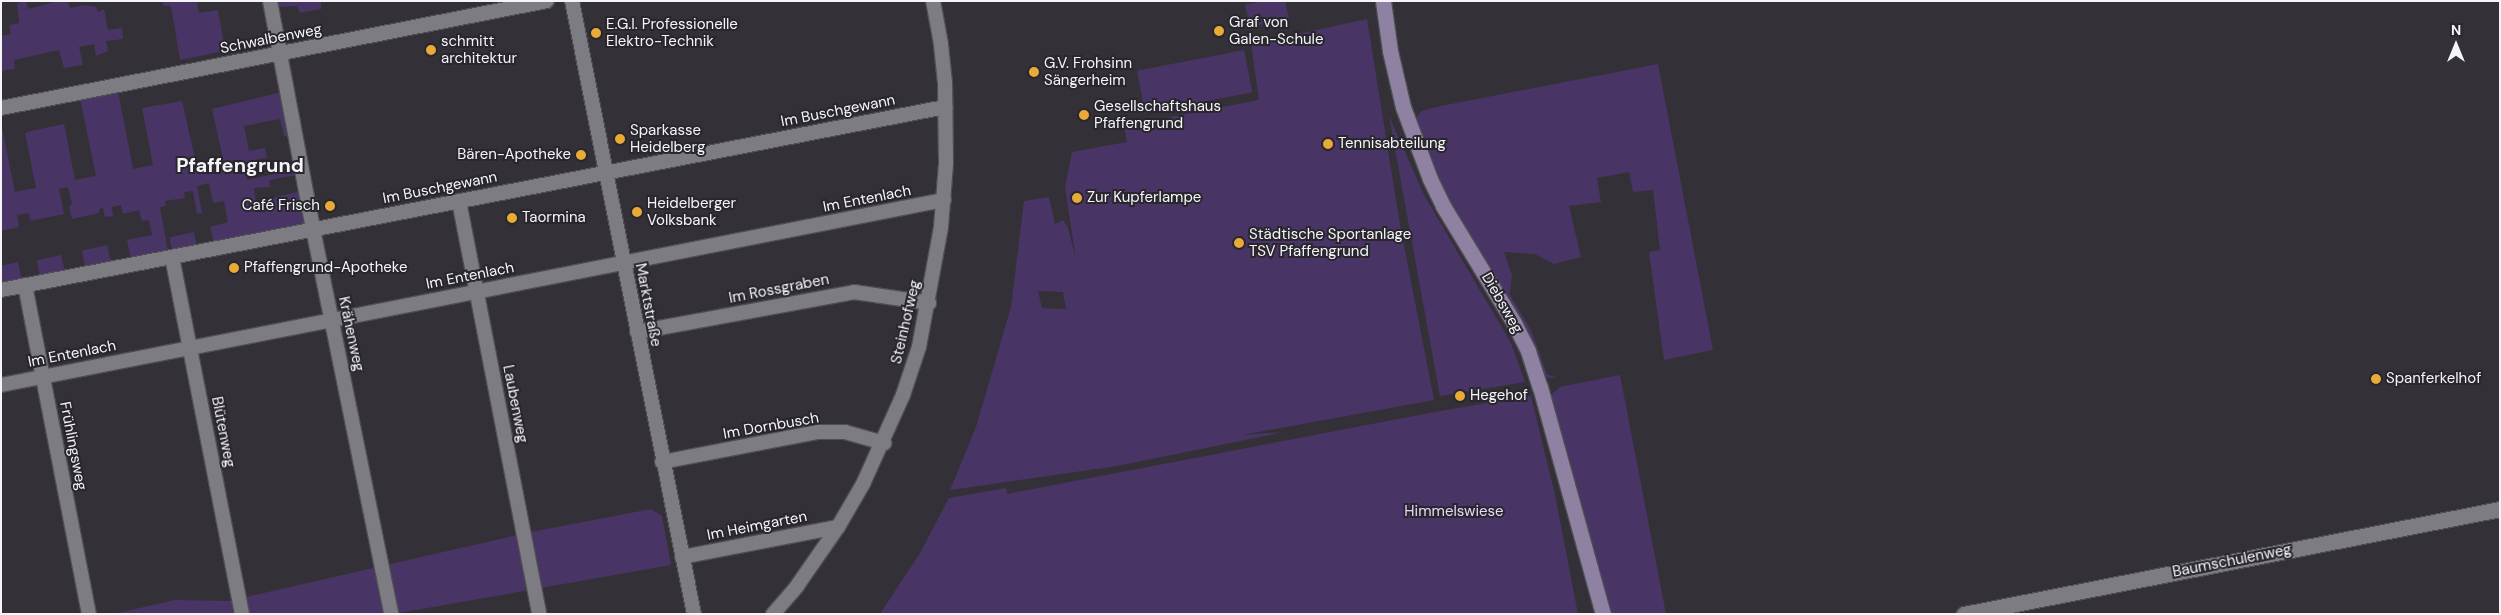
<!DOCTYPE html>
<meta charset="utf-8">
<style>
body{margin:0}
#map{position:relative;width:2501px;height:615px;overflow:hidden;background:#333137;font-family:"DM Sans",sans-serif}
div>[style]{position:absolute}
.green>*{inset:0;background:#493565;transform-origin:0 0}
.roads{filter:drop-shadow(1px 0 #4f4e52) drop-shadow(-1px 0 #4f4e52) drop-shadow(0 1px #4f4e52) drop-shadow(0 -1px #4f4e52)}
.minor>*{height:14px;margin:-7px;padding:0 7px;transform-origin:7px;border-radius:7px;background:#7e7c83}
.tertiary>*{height:15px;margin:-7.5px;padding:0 7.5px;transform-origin:7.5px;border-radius:7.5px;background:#7e7c83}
.secondary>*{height:15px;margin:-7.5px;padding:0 7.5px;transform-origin:7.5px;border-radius:7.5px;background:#8e81a2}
.dots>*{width:14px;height:14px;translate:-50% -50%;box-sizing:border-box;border:2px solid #29272d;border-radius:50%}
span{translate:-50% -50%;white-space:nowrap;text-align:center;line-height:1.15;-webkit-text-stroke:4px #29272d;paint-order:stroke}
.poi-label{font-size:15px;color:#f5f4f8}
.left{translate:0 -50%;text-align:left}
.right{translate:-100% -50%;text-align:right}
.street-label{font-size:15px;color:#f5f4f8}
.park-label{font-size:15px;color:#e3d7fa}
.district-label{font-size:20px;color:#f5f4f8;font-weight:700}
.frame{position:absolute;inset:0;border:2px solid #f5f4f8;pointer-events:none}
.north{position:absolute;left:2431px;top:20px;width:50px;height:50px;-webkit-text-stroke:4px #29272d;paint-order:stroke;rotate:0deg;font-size:14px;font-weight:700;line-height:20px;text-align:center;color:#f5f4f8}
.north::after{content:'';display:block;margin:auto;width:18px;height:22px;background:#f5f4f8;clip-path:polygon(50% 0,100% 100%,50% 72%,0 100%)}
</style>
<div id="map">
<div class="green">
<i style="clip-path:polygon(26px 1px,28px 9px,58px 1px,68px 1px,70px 8px,85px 5px,96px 7px,98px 12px,104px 9px,108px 30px,122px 28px,123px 39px,106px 41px,108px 51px,96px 56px,94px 44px,79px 47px,83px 65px,64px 68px,59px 50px,14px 60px,15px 69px,1px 71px,1px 36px,11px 34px,9px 25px,19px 23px,17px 3px)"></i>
<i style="clip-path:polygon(162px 1px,197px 1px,199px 13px,218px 10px,225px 51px,180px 60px,171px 6px,164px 6px)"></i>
<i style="clip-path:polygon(277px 1px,321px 1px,321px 9px,300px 13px,297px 6px,278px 7px)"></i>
<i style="clip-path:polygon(1263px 1px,1285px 1px,1289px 19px,1250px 27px,1245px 5px)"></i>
<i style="clip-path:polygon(evenodd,1367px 19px,1400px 225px,1434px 400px,1242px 435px,1284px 432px,1117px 466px,950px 490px,976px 427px,1011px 307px,1024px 201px,1049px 197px,1055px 224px,1063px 220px,1068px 228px,1076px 259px,1065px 187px,1072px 152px,1127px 142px,1124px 126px,1259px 100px,1251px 44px,1367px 19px,1038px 291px,1063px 292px,1066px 309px,1042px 308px,1038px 291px)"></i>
<i style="left:1244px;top:50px;width:43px;height:109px;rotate:79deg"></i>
<i style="clip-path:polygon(1658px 64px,1713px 350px,1664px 360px,1649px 252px,1660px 250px,1653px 190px,1633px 192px,1629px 172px,1597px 178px,1601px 202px,1569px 206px,1581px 257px,1554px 264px,1535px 254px,1504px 252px,1512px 275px,1510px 295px,1531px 330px,1547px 374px,1557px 378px,1548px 378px,1542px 373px,1522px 323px,1510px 301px,1444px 194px,1414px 120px,1422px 111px,1441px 106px)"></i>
<i style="clip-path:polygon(118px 91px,133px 169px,153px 165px,142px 108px,182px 101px,196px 163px,223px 158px,212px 109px,282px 92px,289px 136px,284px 136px,280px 119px,244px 126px,249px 151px,265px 148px,267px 158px,258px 159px,260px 168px,246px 171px,247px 180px,296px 169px,297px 175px,269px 180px,270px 187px,254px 188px,256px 205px,273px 203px,272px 198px,301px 191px,308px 223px,214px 243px,210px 227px,228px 222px,224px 201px,213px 203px,209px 183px,197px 186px,202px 213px,197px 214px,193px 191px,184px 192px,185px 198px,165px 201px,166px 206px,160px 207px,168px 252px,131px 259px,127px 240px,152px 235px,149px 220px,142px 221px,139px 210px,123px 214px,121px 205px,112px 207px,113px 216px,105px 217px,103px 208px,99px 209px,99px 213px,72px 219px,69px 206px,72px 204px,68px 187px,59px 189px,64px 214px,30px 221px,29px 213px,17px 215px,19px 227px,1px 231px,1px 122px,15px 192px,36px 188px,25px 133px,31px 131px,64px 124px,75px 180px,96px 176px,80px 98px)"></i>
<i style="clip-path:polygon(1389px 116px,1424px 195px,1511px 343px,1525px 382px,1440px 396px)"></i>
<i style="left:194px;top:232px;width:14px;height:25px;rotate:78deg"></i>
<i style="left:107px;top:245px;width:18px;height:26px;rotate:77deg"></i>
<i style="left:61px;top:255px;width:17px;height:25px;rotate:77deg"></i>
<i style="clip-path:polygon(18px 262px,22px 281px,1px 285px,1px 266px)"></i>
<i style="clip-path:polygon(1620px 375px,1666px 614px,1611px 614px,1550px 396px,1560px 387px)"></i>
<i style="clip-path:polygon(1531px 396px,1555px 495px,1578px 614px,880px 614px,920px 553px,949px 498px,1006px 488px,1007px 494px,1440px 411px)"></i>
<i style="clip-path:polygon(651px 509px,662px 516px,671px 565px,393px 614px,113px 614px,175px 600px,229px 601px,526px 533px)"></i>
</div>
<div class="roads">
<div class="minor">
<i style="left:270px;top:1px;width:232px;rotate:79.3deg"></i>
<i style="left:313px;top:229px;width:393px;rotate:78.5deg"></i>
<i style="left:572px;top:1px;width:625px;rotate:78.74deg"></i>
<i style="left:1px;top:108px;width:556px;rotate:-11.09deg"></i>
<i style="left:459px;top:201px;width:421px;rotate:79deg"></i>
<i style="left:172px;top:257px;width:364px;rotate:78.9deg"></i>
<i style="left:25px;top:285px;width:335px;rotate:79deg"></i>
<i style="left:1px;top:290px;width:962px;rotate:-10.97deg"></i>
<i style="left:637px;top:332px;width:221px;rotate:-10.4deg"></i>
<i style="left:854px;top:292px;width:76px;rotate:8.3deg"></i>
<i style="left:1px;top:385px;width:961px;rotate:-11.1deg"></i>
<i style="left:662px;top:462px;width:159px;rotate:-10.9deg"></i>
<i style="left:818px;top:432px;width:27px"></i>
<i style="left:845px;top:432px;width:41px;rotate:15.8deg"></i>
<i style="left:682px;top:557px;width:159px;rotate:-10.9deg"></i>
<i style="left:773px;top:614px;width:37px;rotate:-49deg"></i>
<i style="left:797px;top:586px;width:72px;rotate:-55.2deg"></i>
<i style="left:838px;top:527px;width:50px;rotate:-59.8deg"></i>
<i style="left:863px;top:484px;width:98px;rotate:-65.8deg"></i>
<i style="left:903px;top:395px;width:51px;rotate:-71.6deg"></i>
<i style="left:919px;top:347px;width:122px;rotate:-79.6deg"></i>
<i style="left:941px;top:227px;width:64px;rotate:-85.5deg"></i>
<i style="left:946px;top:163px;width:80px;rotate:-90.7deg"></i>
<i style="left:945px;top:83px;width:39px;rotate:-96deg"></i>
<i style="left:941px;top:44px;width:44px;rotate:-100.5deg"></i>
</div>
<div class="tertiary">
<i style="left:1964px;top:614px;width:546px;rotate:-11.08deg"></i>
</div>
<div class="secondary">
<i style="left:1383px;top:1px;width:50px;rotate:82deg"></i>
<i style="left:1390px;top:51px;width:57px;rotate:76.9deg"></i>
<i style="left:1403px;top:107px;width:77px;rotate:69.4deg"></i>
<i style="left:1430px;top:179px;width:30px;rotate:64deg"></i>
<i style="left:1443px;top:206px;width:137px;rotate:58.7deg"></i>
<i style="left:1514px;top:323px;width:31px;rotate:63deg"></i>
<i style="left:1528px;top:351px;width:38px;rotate:72deg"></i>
<i style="left:1540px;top:387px;width:236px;rotate:74.5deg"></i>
</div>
</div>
<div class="dots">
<i style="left:1219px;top:31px;background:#e9aa38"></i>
<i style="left:596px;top:33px;background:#e9aa38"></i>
<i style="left:431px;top:50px;background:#e9aa38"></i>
<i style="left:1034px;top:72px;background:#e9aa38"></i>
<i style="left:1084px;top:115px;background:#e9aa38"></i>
<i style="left:620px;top:139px;background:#e9aa38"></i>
<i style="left:1328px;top:144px;background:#e9aa38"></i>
<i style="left:581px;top:155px;background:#e9aa38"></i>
<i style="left:1077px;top:198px;background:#e9aa38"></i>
<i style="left:330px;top:206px;background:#e9aa38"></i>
<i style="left:637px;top:212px;background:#e9aa38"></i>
<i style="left:512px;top:218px;background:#e9aa38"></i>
<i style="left:1239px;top:243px;background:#e9aa38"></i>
<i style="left:234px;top:268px;background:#e9aa38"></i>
<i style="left:2376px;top:379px;background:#e9aa38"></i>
<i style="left:1460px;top:396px;background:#e9aa38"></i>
</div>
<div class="poi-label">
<span class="left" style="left:1229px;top:31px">Graf von<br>Galen-Schule</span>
<span class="left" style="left:606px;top:33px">E.G.I. Professionelle<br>Elektro-Technik</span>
<span class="left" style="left:441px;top:50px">schmitt<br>architektur</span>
<span class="left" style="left:1044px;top:72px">G.V. Frohsinn<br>Sängerheim</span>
<span class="left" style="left:1094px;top:115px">Gesellschaftshaus<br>Pfaffengrund</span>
<span class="left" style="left:630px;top:139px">Sparkasse<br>Heidelberg</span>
<span class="left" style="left:1338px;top:144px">Tennisabteilung</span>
<span class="right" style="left:571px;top:155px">Bären-Apotheke</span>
<span class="left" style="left:1087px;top:198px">Zur Kupferlampe</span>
<span class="left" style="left:647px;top:212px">Heidelberger<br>Volksbank</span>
<span class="right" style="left:320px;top:206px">Café Frisch</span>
<span class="left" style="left:522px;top:218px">Taormina</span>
<span class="left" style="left:1249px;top:243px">Städtische Sportanlage<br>TSV Pfaffengrund</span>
<span class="left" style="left:244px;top:268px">Pfaffengrund-Apotheke</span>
<span class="left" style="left:2386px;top:379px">Spanferkelhof</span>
<span class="left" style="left:1470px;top:396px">Hegehof</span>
</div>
<div class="street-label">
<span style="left:271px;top:39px;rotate:-11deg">Schwalbenweg</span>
<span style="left:838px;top:111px;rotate:-11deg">Im Buschgewann</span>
<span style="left:440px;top:188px;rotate:-11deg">Im Buschgewann</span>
<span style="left:867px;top:199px;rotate:-11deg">Im Entenlach</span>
<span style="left:470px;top:276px;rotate:-11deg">Im Entenlach</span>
<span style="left:779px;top:289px;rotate:-11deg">Im Rossgraben</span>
<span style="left:1502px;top:303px;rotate:60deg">Diebsweg</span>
<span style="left:648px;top:305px;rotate:79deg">Marktstraße</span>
<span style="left:906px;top:322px;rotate:-77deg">Steinhofweg</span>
<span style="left:351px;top:334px;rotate:78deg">Krähenweg</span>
<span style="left:72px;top:354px;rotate:-11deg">Im Entenlach</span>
<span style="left:515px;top:404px;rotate:79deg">Laubenweg</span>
<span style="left:771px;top:426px;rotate:-10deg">Im Dornbusch</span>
<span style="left:223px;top:432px;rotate:79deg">Blütenweg</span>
<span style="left:73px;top:446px;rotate:79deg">Frühlingsweg</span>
<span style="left:757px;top:526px;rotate:-11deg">Im Heimgarten</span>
<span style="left:2232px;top:561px;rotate:-11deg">Baumschulenweg</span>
</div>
<div class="park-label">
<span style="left:1454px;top:512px">Himmelswiese</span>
</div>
<div class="district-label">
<span style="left:240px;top:165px">Pfaffengrund</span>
</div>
<div class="frame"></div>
<div class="north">N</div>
</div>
